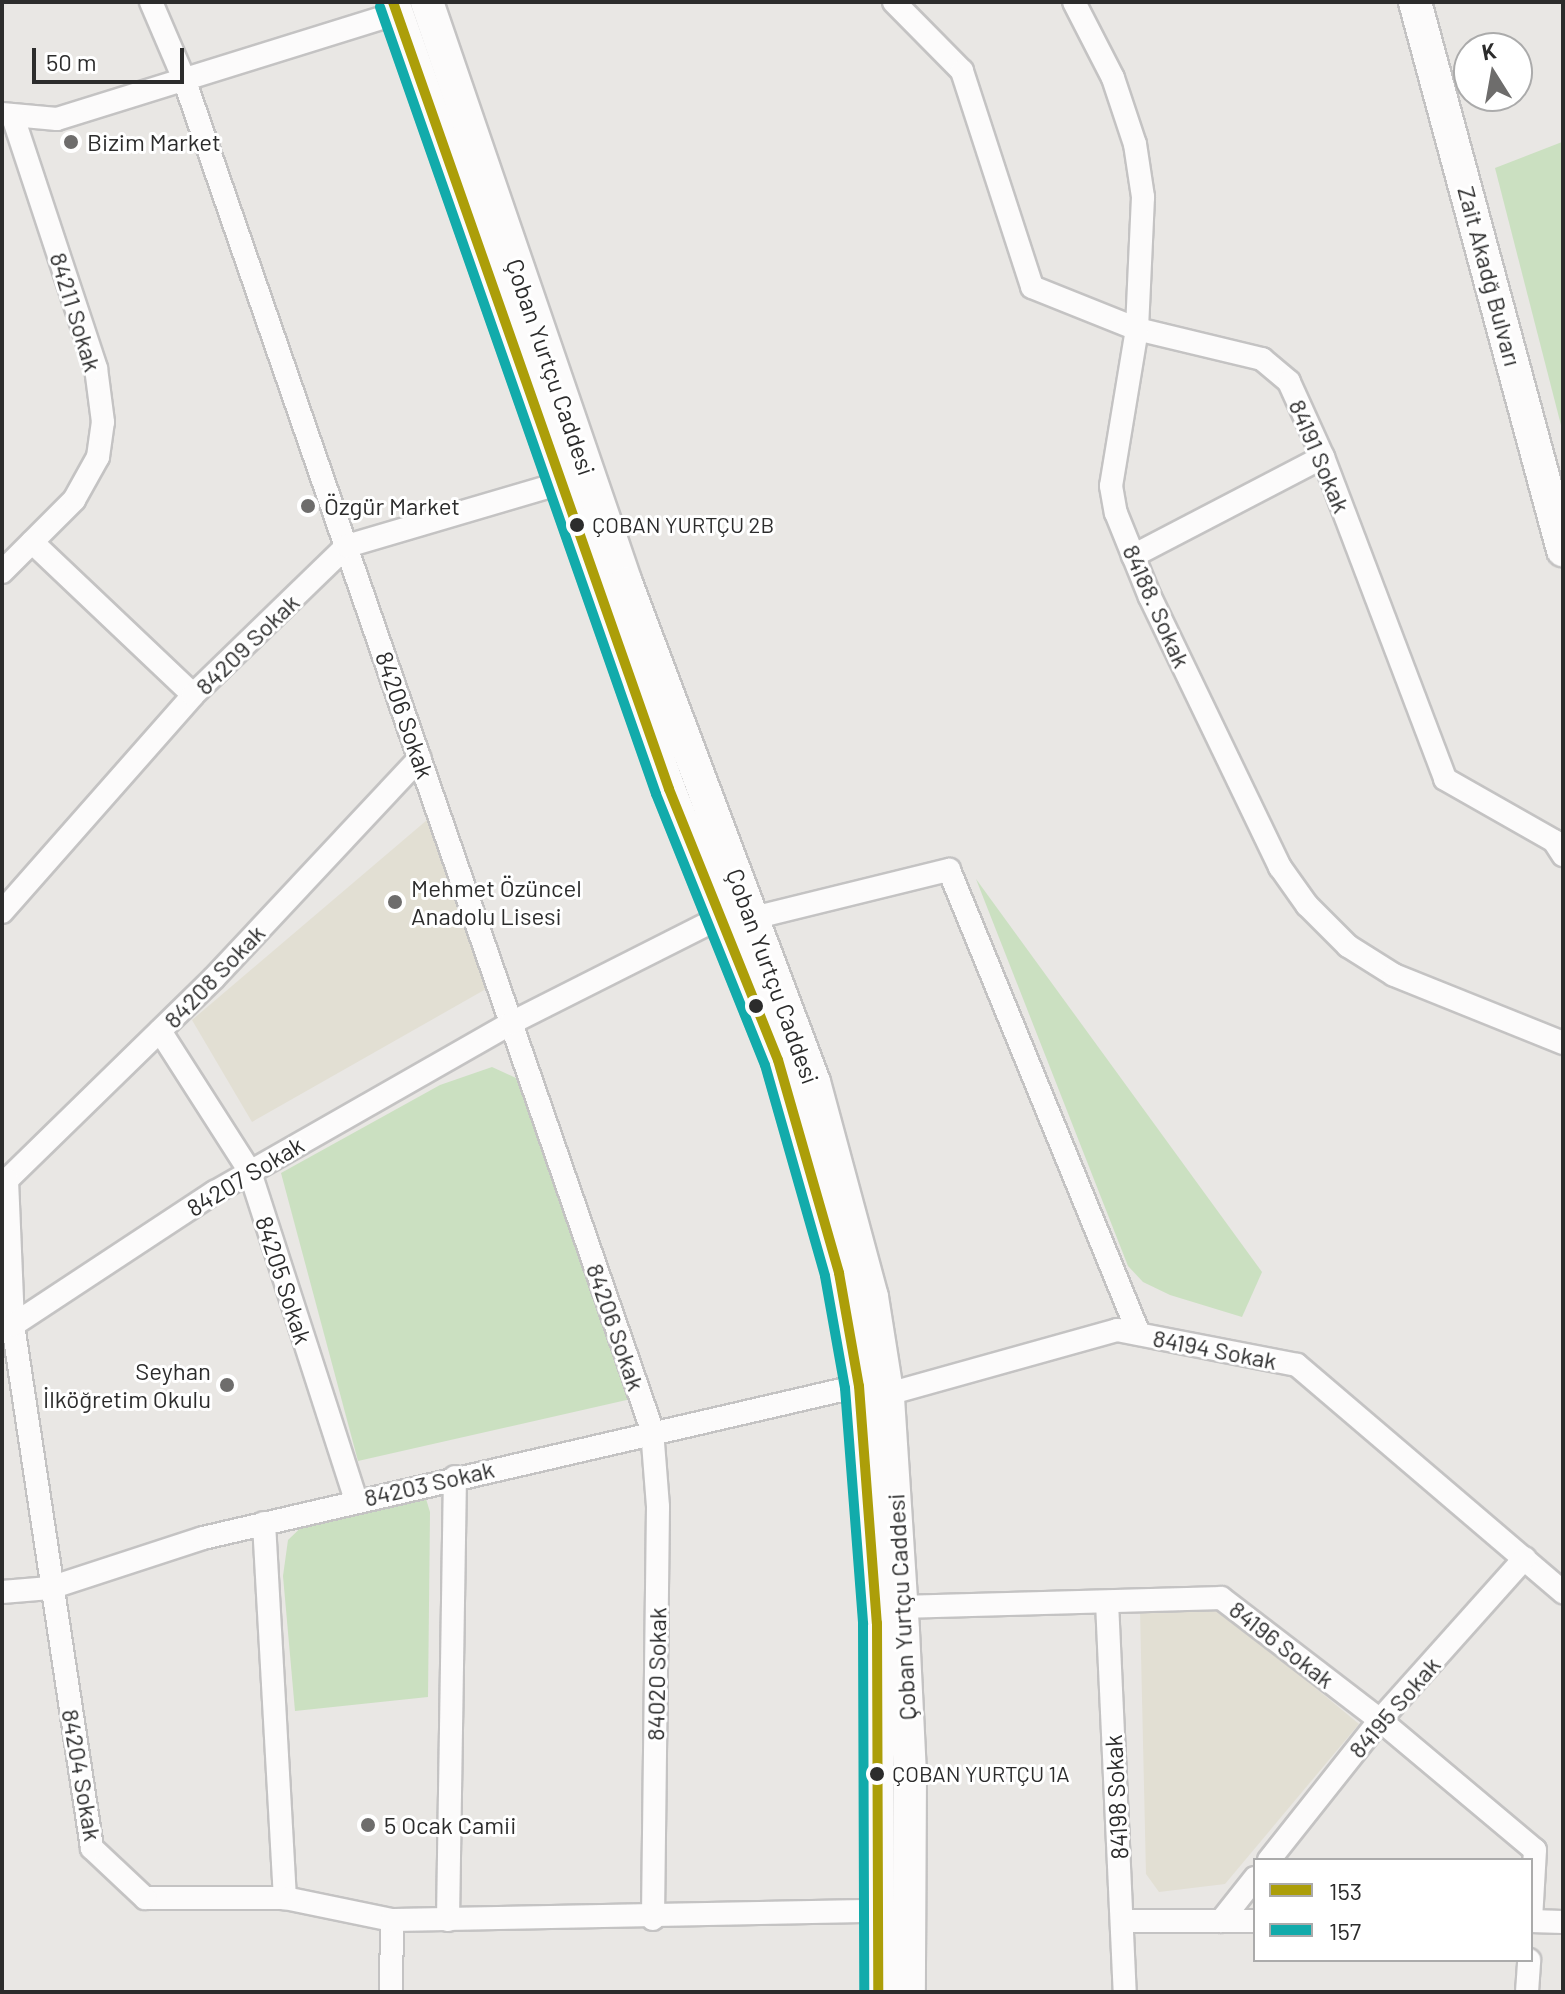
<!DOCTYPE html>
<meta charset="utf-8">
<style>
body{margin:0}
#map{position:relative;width:1565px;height:1994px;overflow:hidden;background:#e9e7e4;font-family:Barlow,sans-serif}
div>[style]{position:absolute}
.education>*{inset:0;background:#e2dfd3}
.green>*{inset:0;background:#cbe0c1}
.roads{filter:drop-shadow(2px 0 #c4c3c3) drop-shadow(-2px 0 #c4c3c3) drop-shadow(0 2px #c4c3c3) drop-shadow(0 -2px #c4c3c3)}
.street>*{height:22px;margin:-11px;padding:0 11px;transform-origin:11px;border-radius:11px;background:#fcfbfb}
.secondary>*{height:32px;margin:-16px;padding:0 16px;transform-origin:16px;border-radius:16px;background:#fcfbfb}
.bus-1>*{height:10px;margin:-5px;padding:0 5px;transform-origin:5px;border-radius:5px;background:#ac9e09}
.bus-2>*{height:10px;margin:-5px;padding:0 5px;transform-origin:5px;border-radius:5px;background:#12abab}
.dots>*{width:22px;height:22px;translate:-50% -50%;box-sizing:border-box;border:4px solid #fff;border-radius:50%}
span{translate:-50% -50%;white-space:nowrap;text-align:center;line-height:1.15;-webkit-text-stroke:6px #fff;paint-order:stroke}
.bus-label{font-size:22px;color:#2c2c2c}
.left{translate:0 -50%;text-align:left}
.poi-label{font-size:24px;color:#2c2c2c}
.right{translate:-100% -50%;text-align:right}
.street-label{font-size:24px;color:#2c2c2c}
.frame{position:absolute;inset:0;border:4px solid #2c2c2c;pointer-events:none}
.legend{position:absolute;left:1253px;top:1858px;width:280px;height:104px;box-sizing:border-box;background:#fff;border:2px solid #ababab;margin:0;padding:10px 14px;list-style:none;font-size:24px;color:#2c2c2c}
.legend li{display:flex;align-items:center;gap:16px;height:40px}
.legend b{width:40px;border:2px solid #ababab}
.north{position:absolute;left:1453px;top:32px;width:80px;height:80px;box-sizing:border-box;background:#fff;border:2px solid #ababab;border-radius:50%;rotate:349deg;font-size:22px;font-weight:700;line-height:32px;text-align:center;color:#2c2c2c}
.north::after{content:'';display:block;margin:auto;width:28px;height:36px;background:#6e6d6c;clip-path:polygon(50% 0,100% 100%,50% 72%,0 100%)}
.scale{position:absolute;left:32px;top:48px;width:152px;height:36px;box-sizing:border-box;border:4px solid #2c2c2c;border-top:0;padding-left:10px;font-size:24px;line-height:28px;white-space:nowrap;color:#2c2c2c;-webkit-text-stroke:6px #fff;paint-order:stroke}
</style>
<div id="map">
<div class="education">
<i style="clip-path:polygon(427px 820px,493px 985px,252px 1122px,192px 1020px)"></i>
<i style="clip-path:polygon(1218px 1607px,1359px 1724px,1225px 1884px,1159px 1892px,1146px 1874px,1140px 1610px)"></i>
</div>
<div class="green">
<i style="clip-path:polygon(1562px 142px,1563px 146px,1563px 433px,1495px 168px)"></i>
<i style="clip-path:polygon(976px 879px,1262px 1272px,1242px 1317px,1170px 1295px,1143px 1282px,1128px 1266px)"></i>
<i style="clip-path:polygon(492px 1067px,516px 1078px,631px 1399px,358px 1461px,281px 1173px,440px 1085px)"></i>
<i style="clip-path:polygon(410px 1493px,426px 1499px,430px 1512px,428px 1697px,295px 1711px,283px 1576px,288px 1540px,313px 1516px)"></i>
</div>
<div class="roads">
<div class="street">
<i style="left:151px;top:2px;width:84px;rotate:66.8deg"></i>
<i style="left:184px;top:79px;width:1430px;rotate:70.89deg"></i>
<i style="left:652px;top:1430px;width:77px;rotate:85.5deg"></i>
<i style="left:658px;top:1507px;width:412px;rotate:90.7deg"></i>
<i style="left:894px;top:2px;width:97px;rotate:45.4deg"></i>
<i style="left:962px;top:71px;width:227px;rotate:72deg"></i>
<i style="left:1032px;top:287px;width:113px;rotate:21.8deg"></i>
<i style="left:1137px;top:329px;width:129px;rotate:13.5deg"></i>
<i style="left:1262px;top:359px;width:35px;rotate:40deg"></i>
<i style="left:1289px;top:382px;width:82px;rotate:65.6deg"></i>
<i style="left:1323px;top:457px;width:344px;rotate:69.2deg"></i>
<i style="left:1445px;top:779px;width:125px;rotate:29.6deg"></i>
<i style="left:1554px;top:841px;width:17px;rotate:57deg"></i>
<i style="left:1074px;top:2px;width:85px;rotate:62.8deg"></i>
<i style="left:1113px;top:78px;width:70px;rotate:71.6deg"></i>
<i style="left:1135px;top:144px;width:54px;rotate:81.4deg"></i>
<i style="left:1143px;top:197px;width:132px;rotate:92.6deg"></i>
<i style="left:1137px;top:329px;width:159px;rotate:99.4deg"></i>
<i style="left:1111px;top:486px;width:27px;rotate:80deg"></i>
<i style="left:1116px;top:513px;width:91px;rotate:68deg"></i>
<i style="left:1150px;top:597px;width:300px;rotate:64.3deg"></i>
<i style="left:1280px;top:867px;width:47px;rotate:54.6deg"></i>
<i style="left:1307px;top:905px;width:58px;rotate:45deg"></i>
<i style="left:1348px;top:946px;width:54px;rotate:32.2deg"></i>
<i style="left:1394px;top:975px;width:182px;rotate:21.9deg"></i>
<i style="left:2px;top:114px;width:55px;rotate:5.2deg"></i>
<i style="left:57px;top:119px;width:356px;rotate:-17.3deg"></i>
<i style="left:32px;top:542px;width:222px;rotate:43.5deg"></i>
<i style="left:1133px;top:556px;width:214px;rotate:-27.5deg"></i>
<i style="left:2px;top:572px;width:102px;rotate:-45deg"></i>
<i style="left:74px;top:500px;width:49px;rotate:-60.8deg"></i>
<i style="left:98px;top:457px;width:35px;rotate:-82deg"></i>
<i style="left:103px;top:422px;width:54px;rotate:-97.4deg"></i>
<i style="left:96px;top:368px;width:264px;rotate:-108.3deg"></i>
<i style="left:2px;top:912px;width:289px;rotate:-48.6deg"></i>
<i style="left:193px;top:695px;width:214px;rotate:-44.1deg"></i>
<i style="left:347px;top:546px;width:223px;rotate:-16.4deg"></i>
<i style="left:753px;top:918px;width:202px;rotate:-13.8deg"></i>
<i style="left:949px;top:870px;width:501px;rotate:67.73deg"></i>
<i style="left:160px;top:1031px;width:167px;rotate:57.4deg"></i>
<i style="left:250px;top:1172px;width:346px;rotate:72.1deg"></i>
<i style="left:7px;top:1180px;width:289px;rotate:-44.3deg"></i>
<i style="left:214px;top:978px;width:301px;rotate:-46.9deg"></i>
<i style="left:7px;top:1180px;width:145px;rotate:87.6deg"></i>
<i style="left:888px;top:1394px;width:238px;rotate:-15.6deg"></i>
<i style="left:1117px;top:1330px;width:183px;rotate:11deg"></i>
<i style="left:1297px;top:1365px;width:350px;rotate:40.5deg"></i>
<i style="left:264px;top:1523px;width:376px;rotate:86.8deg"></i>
<i style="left:285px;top:1898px;width:109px;rotate:11.6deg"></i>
<i style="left:2px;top:1592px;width:48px;rotate:-4.8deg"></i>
<i style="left:50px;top:1588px;width:161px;rotate:-18.1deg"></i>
<i style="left:203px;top:1538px;width:673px;rotate:-13.05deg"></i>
<i style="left:1107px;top:1602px;width:390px;rotate:87.4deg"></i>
<i style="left:902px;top:1607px;width:319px;rotate:-1.6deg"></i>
<i style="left:1221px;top:1598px;width:200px;rotate:37.5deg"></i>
<i style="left:1380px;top:1720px;width:202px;rotate:40deg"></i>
<i style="left:1535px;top:1850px;width:70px;rotate:93.3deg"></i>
<i style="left:1269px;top:1860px;width:179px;rotate:-51.6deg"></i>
<i style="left:1380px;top:1720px;width:217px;rotate:-48.2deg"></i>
<i style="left:1255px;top:1878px;width:55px;rotate:128.3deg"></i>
<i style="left:1221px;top:1921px;width:99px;rotate:180deg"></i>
<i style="left:1122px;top:1921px;width:133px"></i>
<i style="left:285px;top:1898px;width:140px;rotate:180deg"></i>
<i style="left:145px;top:1898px;width:73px;rotate:-136.7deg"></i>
<i style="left:92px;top:1848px;width:529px;rotate:-98.59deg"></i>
<i style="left:13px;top:1325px;width:242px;rotate:-33.4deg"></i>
<i style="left:215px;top:1192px;width:341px;rotate:-29.7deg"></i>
<i style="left:511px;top:1023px;width:235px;rotate:-26.8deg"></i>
<i style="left:448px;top:1920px;width:443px;rotate:-89.1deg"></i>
<i style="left:1531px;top:1921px;width:32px;rotate:2deg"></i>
<i style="left:391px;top:1992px;width:72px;rotate:-89.2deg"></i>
<i style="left:392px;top:1920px;width:487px;rotate:-1.1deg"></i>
<i style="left:1527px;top:1992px;width:32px;rotate:-86deg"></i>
</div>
<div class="secondary">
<i style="left:393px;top:2px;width:834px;rotate:70.67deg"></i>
<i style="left:669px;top:789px;width:292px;rotate:68.1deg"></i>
<i style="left:778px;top:1060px;width:222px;rotate:74deg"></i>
<i style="left:839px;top:1273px;width:115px;rotate:80deg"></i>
<i style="left:859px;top:1386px;width:238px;rotate:85.7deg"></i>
<i style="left:877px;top:1623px;width:369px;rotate:89.8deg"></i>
<i style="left:427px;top:2px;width:614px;rotate:71.09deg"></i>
<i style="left:626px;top:583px;width:533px;rotate:69.36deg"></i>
<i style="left:814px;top:1082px;width:223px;rotate:74.9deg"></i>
<i style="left:872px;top:1297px;width:102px;rotate:81deg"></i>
<i style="left:888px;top:1398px;width:233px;rotate:86.3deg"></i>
<i style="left:903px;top:1631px;width:142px;rotate:87.2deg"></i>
<i style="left:910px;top:1773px;width:219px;rotate:90.3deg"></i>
<i style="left:1415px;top:2px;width:568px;rotate:74.89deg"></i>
</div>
</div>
<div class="bus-1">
<i style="left:393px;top:2px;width:834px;rotate:70.67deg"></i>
<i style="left:669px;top:789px;width:292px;rotate:68.1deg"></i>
<i style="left:778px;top:1060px;width:222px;rotate:74deg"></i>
<i style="left:839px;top:1273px;width:115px;rotate:80deg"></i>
<i style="left:859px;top:1386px;width:238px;rotate:85.7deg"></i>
<i style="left:877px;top:1623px;width:369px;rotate:89.8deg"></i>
</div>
<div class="bus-2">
<i style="left:380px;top:7px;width:834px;rotate:70.67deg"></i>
<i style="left:656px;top:794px;width:292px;rotate:68.1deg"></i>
<i style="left:765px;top:1065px;width:219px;rotate:74.1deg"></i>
<i style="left:825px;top:1276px;width:114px;rotate:79.9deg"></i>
<i style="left:845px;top:1388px;width:237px;rotate:85.6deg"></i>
<i style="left:863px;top:1624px;width:368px;rotate:89.8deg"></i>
</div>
<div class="dots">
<i style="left:71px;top:142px;background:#6e6d6c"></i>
<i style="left:308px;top:506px;background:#6e6d6c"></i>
<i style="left:577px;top:525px;background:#2c2c2c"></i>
<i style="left:395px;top:902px;background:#6e6d6c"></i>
<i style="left:756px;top:1006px;background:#2c2c2c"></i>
<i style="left:227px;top:1385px;background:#6e6d6c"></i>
<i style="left:877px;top:1774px;background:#2c2c2c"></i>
<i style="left:368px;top:1825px;background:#6e6d6c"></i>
</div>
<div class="bus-label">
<span class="left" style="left:592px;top:525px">ÇOBAN YURTÇU 2B</span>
<span class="left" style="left:892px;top:1774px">ÇOBAN YURTÇU 1A</span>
</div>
<div class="poi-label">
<span class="left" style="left:87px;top:142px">Bizim Market</span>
<span class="left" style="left:324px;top:506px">Özgür Market</span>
<span class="left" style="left:411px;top:902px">Mehmet Özüncel<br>Anadolu Lisesi</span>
<span class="right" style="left:211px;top:1385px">Seyhan<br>İlköğretim Okulu</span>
<span class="left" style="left:384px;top:1825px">5 Ocak Camii</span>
</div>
<div class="street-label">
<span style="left:1490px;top:276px;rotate:75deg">Zait Akadğ Bulvarı</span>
<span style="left:76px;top:312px;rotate:73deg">84211 Sokak</span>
<span style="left:551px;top:367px;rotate:71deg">Çoban Yurtçu Caddesi</span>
<span style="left:1320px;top:456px;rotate:67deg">84191 Sokak</span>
<span style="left:1157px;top:606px;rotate:66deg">84188. Sokak</span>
<span style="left:247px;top:644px;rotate:-44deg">84209 Sokak</span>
<span style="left:405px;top:715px;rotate:71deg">84206 Sokak</span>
<span style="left:214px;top:976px;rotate:-46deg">84208 Sokak</span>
<span style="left:773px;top:976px;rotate:70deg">Çoban Yurtçu Caddesi</span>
<span style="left:245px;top:1176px;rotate:-31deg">84207 Sokak</span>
<span style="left:284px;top:1280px;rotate:72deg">84205 Sokak</span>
<span style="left:616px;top:1327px;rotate:71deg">84206 Sokak</span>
<span style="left:1215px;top:1349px;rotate:11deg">84194 Sokak</span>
<span style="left:429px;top:1483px;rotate:-13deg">84203 Sokak</span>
<span style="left:901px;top:1607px;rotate:-93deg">Çoban Yurtçu Caddesi</span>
<span style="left:1282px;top:1644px;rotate:38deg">84196 Sokak</span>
<span style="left:656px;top:1674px;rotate:-89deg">84020 Sokak</span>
<span style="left:1394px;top:1707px;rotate:-49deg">84195 Sokak</span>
<span style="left:82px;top:1775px;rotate:80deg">84204 Sokak</span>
<span style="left:1116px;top:1797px;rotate:-93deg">84198 Sokak</span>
</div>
<div class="frame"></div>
<ul class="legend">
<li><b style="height:10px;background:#ac9e09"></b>153</li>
<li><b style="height:10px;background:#12abab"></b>157</li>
</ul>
<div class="north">K</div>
<div class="scale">50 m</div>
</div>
